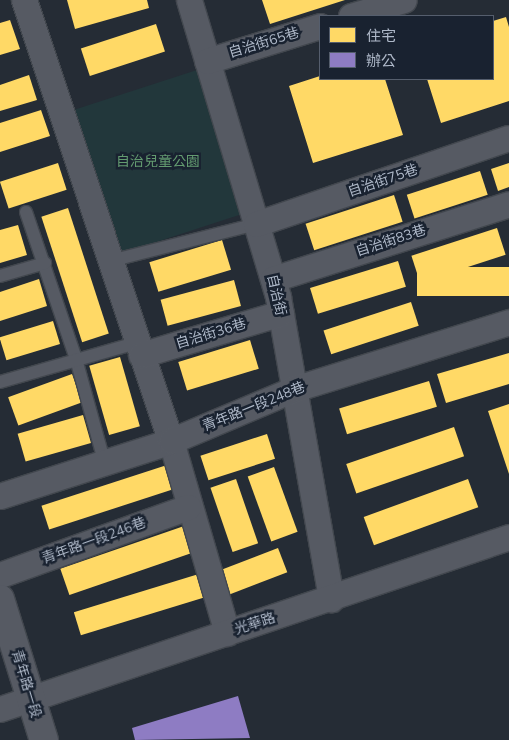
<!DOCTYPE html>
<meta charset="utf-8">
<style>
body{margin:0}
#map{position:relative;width:509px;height:740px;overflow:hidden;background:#252c35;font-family:"Nunito Sans","Noto Sans TC",sans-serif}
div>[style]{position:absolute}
.green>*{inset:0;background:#22373b;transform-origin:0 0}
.homes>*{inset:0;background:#ffd966;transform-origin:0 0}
.offices>*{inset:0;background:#8e7cc3}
.roads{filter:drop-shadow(1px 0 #42474e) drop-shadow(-1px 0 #42474e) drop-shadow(0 1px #42474e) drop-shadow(0 -1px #42474e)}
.service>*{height:12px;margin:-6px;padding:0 6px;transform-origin:6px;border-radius:6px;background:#565a63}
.minor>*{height:25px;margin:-12.5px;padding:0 12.5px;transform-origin:12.5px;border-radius:12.5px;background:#565a63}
.tertiary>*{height:28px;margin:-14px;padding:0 14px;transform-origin:14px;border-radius:14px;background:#565a63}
span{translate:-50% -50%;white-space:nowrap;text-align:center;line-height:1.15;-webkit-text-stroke:5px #192230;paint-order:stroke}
.street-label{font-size:14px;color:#aeb8c8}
.park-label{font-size:14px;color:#639b70}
.legend{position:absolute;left:319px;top:15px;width:175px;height:65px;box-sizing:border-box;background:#192230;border:1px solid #555e6d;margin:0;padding:6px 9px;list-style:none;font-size:15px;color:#aeb8c8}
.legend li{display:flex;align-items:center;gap:10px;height:25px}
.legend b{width:25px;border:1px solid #555e6d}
</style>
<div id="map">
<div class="green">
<i style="left:197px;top:70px;width:151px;height:129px;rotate:72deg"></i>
</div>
<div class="homes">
<i style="clip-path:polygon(67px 0,147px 0,149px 8px,75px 29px)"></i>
<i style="clip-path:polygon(262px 0,345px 0,270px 24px)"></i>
<i style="clip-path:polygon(506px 17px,509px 27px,509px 101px,441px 123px,427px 79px,493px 79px,493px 21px)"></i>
<i style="clip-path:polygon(10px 20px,20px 49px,0 55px,0 23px)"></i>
<i style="left:156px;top:24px;width:29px;height:79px;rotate:72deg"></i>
<i style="clip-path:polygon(29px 75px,37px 100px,0 111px,0 85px)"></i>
<i style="clip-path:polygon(320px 76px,320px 79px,385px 79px,403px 135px,313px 163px,289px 86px)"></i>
<i style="clip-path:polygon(41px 110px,50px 136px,0 152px,0 123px)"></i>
<i style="left:58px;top:163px;width:28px;height:61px;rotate:72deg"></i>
<i style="clip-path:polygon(509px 163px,509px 187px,498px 191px,491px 169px)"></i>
<i style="left:480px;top:171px;width:25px;height:77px;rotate:72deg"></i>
<i style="left:394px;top:195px;width:28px;height:93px;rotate:72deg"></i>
<i style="left:68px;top:208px;width:132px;height:28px;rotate:72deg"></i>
<i style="clip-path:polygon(18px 225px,27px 255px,0 263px,0 230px)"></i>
<i style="left:497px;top:228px;width:28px;height:90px;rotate:72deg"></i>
<i style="left:222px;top:240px;width:31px;height:76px;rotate:73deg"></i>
<i style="left:398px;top:261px;width:27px;height:92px;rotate:73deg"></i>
<i style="left:509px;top:267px;width:29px;height:92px;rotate:90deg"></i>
<i style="clip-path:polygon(39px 279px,47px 306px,0 321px,0 292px)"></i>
<i style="left:234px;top:280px;width:27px;height:76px;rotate:75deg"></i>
<i style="left:411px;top:302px;width:25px;height:92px;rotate:72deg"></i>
<i style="left:53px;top:321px;width:24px;height:56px;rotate:73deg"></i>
<i style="left:250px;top:340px;width:30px;height:75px;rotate:73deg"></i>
<i style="clip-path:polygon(509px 353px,509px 384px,446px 403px,437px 374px)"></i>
<i style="left:120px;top:357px;width:72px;height:32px;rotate:74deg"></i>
<i style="left:72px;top:374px;width:30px;height:68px;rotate:70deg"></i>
<i style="left:429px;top:381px;width:27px;height:94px;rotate:73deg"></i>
<i style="clip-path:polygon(509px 404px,509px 474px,488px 411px)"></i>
<i style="left:83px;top:415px;width:29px;height:68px;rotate:74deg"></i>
<i style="left:454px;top:427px;width:31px;height:114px;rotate:71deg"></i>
<i style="left:267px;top:434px;width:26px;height:70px;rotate:72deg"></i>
<i style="left:167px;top:465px;width:25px;height:132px;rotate:72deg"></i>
<i style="left:274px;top:467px;width:69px;height:28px;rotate:70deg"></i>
<i style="left:236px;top:479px;width:68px;height:27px;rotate:71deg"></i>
<i style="left:468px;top:479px;width:30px;height:111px;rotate:70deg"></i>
<i style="left:187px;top:525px;width:28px;height:134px;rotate:71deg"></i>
<i style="left:278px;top:548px;width:26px;height:62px;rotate:69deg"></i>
<i style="left:202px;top:573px;width:24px;height:134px;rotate:73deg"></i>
</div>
<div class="offices">
<i style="clip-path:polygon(238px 696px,250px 738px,135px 740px,132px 728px)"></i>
</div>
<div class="roads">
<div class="service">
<i style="left:26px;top:212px;width:155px;rotate:71.2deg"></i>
<i style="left:76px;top:359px;width:106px;rotate:74.6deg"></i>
<i style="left:110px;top:261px;width:151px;rotate:-14.2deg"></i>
<i style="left:0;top:276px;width:47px;rotate:-16.1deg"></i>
<i style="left:0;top:382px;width:141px;rotate:-16deg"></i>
</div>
<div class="minor">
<i style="left:24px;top:0;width:465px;rotate:71.6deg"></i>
<i style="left:171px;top:441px;width:200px;rotate:73.7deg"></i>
<i style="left:189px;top:0;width:310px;rotate:73.3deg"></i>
<i style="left:278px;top:297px;width:307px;rotate:80deg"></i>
<i style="left:351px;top:16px;width:55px;rotate:-16.8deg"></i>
<i style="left:207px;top:61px;width:118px;rotate:-17.2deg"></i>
<i style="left:256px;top:224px;width:267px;rotate:-18.8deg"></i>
<i style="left:273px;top:279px;width:248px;rotate:-17.6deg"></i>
<i style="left:141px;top:355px;width:146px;rotate:-16.7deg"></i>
<i style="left:0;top:496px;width:180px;rotate:-17.8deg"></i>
<i style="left:171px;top:441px;width:134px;rotate:-22.9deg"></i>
<i style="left:294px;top:389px;width:225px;rotate:-17.3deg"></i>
<i style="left:0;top:575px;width:200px;rotate:-19.9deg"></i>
<i style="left:0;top:709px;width:537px;rotate:-18.67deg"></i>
</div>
<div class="tertiary">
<i style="left:0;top:599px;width:148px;rotate:72.7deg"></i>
</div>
</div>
<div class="street-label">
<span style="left:264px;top:43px;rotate:-17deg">自治街65巷</span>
<span style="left:383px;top:181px;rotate:-19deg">自治街75巷</span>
<span style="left:391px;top:241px;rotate:-18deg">自治街83巷</span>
<span style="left:276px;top:295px;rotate:77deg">自治街</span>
<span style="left:211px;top:334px;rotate:-17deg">自治街36巷</span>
<span style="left:254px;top:407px;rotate:-22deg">青年路一段248巷</span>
<span style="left:94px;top:541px;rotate:-20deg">青年路一段246巷</span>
<span style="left:255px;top:624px;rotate:-18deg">光華路</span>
<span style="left:26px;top:684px;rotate:73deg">青年路一段</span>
</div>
<div class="park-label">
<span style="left:158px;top:162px">自治兒童公園</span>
</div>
<ul class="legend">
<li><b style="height:14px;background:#ffd966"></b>住宅</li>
<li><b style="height:14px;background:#8e7cc3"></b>辦公</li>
</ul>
</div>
